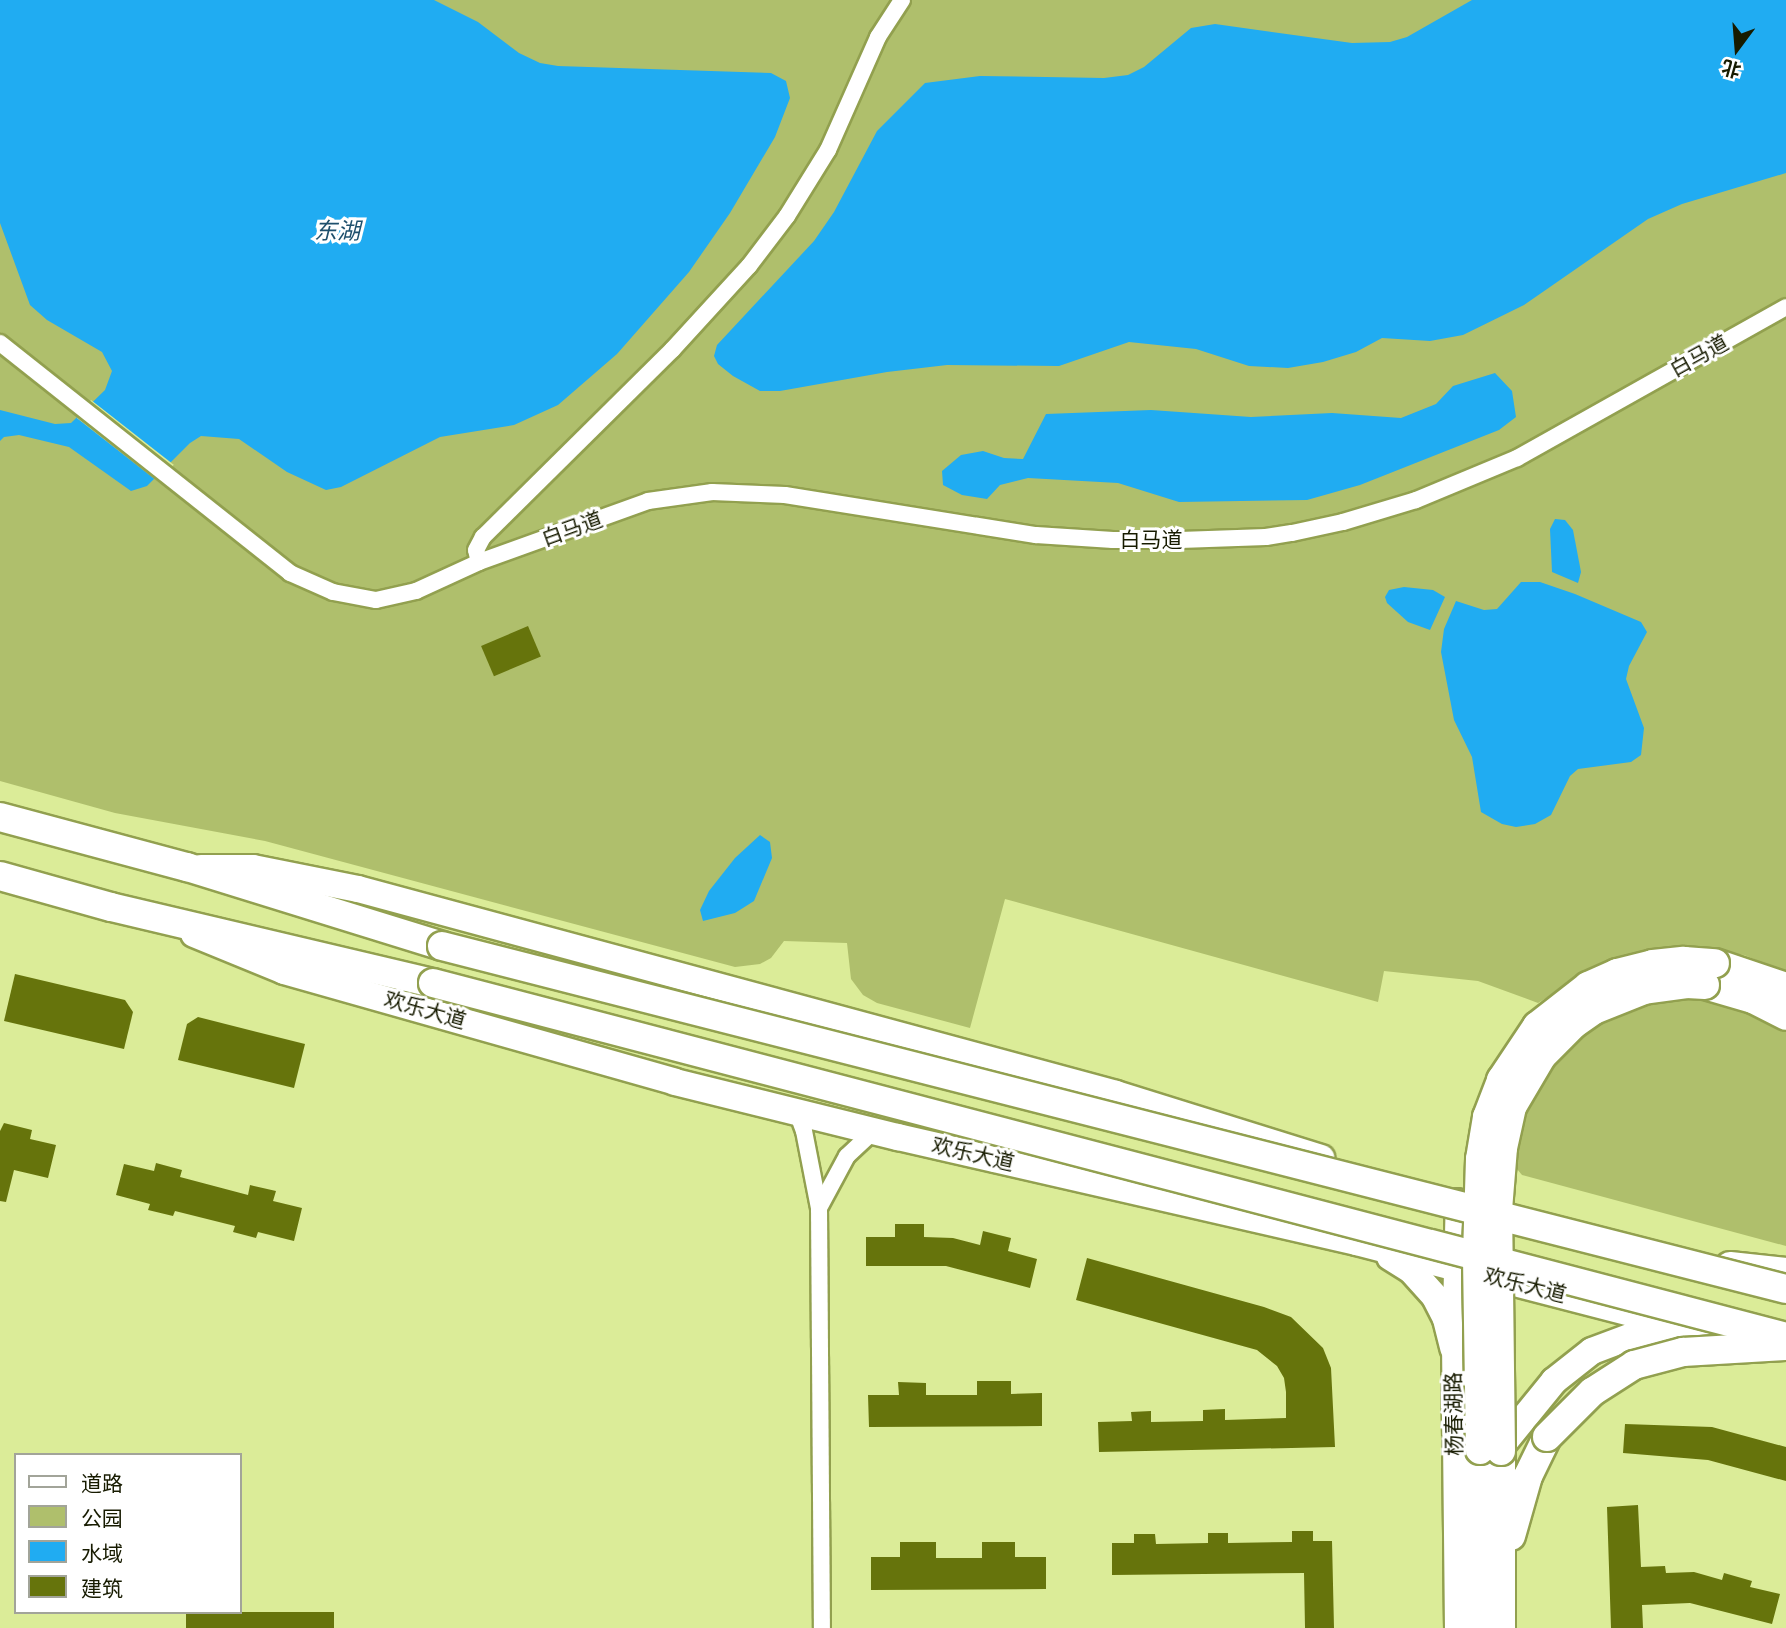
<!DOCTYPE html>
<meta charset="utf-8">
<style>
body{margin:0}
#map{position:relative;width:1786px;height:1628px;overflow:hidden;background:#dbec98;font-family:"DejaVu Sans","Noto Sans SC",sans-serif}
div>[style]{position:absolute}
.green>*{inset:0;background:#afbf6c}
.water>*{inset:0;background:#20acf2}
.pier>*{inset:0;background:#dbec98;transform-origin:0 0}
.building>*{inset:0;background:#66740c;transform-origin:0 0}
.roads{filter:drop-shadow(2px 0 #92a04f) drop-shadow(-2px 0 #92a04f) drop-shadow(0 2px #92a04f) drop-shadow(0 -2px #92a04f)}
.minor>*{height:16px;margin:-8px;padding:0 8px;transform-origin:8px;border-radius:8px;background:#fff}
.secondary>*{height:23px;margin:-11.5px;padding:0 11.5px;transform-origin:11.5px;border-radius:11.5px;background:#fff}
.primary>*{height:26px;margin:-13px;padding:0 13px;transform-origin:13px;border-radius:13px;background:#fff}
.trunk>*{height:28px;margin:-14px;padding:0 14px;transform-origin:14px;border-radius:14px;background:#fff}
.bridges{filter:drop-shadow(2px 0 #92a04f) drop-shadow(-2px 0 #92a04f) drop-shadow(0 2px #92a04f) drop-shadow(0 -2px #92a04f)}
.trunk-bridge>*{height:28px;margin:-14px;padding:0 14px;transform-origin:14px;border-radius:14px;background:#fff}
span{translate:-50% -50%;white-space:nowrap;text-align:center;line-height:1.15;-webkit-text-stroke:6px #fff;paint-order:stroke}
.street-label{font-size:21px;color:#171b00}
.water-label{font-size:23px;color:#1f506d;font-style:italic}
.legend{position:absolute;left:14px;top:1453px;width:228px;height:161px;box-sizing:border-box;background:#fff;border:2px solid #a2a499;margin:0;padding:9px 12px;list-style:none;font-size:21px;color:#171b00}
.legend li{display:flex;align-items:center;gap:14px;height:35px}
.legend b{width:35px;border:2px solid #a2a499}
.north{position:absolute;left:1702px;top:14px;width:70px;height:70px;-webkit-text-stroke:5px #fff;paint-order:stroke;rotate:196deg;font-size:19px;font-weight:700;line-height:28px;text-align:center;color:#171b00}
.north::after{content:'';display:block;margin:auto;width:24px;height:32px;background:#171b00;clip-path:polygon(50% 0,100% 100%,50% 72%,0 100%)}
</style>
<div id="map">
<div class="green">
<i style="clip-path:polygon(0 0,1786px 0,1786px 972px,1744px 955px,1681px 946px,1651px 950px,1590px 971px,1538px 1003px,1478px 981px,1384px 971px,1378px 1002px,1005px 899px,970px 1028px,877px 1003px,863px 995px,851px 979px,847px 943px,784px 941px,771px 958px,760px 964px,735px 967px,265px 841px,115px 813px,0 781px)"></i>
<i style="clip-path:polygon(1701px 999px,1735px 1005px,1786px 1031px,1786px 1246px,1522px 1175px,1517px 1169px,1516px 1148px,1526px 1105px,1553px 1061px,1586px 1031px,1629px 1008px,1659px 1001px)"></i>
</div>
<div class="water">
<i style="clip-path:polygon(0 0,434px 0,478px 22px,519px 53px,540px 63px,558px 66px,771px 73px,786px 81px,790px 98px,775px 137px,730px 213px,689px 272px,617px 354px,558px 405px,514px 425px,440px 437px,341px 487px,326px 490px,287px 472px,239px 439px,201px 436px,190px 443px,147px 486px,131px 491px,69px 447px,19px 435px,4px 437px,0 441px,0 410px,55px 424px,71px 423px,105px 390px,112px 371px,102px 352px,47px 320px,30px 305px,0 223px)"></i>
<i style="clip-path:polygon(1472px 0,1786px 0,1786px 173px,1682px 204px,1648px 219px,1524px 305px,1463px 335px,1430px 341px,1382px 338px,1356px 352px,1323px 362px,1288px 368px,1249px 366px,1196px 349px,1129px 342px,1059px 366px,947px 365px,887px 372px,780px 391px,760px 391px,733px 376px,718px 364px,714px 356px,717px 345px,814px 241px,834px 212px,877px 131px,925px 83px,980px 76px,1104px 78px,1128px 75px,1144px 67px,1191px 28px,1215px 24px,1352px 43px,1390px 42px,1407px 37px)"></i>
<i style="clip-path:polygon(1495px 373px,1512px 391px,1516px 417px,1499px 430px,1360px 485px,1307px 500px,1179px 502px,1118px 483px,1028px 478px,1000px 485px,987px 499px,962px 495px,943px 485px,942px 471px,961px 455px,983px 451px,1004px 458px,1023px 459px,1046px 414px,1151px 410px,1251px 417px,1332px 413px,1401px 418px,1436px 404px,1453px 386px)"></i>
<i style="clip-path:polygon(1555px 519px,1565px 520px,1573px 530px,1581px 572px,1578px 583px,1552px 572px,1550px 529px)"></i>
<i style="clip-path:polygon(1521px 582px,1540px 582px,1575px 594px,1641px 622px,1647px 632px,1629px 666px,1626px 679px,1644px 728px,1641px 755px,1631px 762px,1578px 769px,1570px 776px,1551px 815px,1535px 824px,1516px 827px,1502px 824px,1481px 812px,1472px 757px,1454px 720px,1441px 652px,1444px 629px,1456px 601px,1484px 610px,1497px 609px)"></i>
<i style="clip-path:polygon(1404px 587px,1433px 590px,1445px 597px,1430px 630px,1408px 622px,1387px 603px,1385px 597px,1389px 590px)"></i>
<i style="clip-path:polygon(760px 835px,770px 842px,772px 858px,754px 901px,735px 913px,703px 921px,700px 910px,709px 891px,735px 858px)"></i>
</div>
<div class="pier">
<i style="left:91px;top:400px;width:105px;height:23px;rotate:38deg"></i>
</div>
<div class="building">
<i style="left:528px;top:626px;width:33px;height:51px;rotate:67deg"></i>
<i style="clip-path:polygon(15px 974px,125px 1000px,133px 1012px,124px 1049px,4px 1021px)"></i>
<i style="clip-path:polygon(198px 1017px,305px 1044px,294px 1088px,178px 1060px,187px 1024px)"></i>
<i style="clip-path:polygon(4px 1123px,32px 1130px,30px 1139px,56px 1145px,48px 1178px,14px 1170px,6px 1202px,0 1201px,0 1131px)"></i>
<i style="clip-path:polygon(156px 1163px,182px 1170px,180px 1177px,248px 1195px,250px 1185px,276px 1191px,273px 1201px,302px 1208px,294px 1241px,258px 1232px,256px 1238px,233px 1232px,235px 1226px,175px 1211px,173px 1216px,148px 1210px,150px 1204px,116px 1195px,124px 1164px,154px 1171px)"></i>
<i style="clip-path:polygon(895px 1224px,924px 1224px,924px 1237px,953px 1238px,980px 1245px,983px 1231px,1011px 1238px,1008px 1251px,1037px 1259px,1030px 1288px,946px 1266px,866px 1266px,866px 1237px,895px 1237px)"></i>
<i style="clip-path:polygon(1087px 1258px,1264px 1307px,1291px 1317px,1323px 1348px,1331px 1368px,1335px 1447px,1099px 1452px,1098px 1422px,1132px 1421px,1131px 1412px,1151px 1411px,1151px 1422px,1203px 1421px,1203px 1410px,1225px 1409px,1225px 1420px,1286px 1418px,1286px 1392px,1284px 1378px,1277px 1366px,1257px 1350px,1076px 1300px)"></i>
<i style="clip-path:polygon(977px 1381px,1011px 1381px,1011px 1394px,1042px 1393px,1042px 1426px,869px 1427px,868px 1395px,899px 1395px,898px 1382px,926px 1383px,926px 1395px,977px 1395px)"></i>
<i style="clip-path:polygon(1625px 1424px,1712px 1427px,1786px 1447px,1786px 1481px,1708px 1460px,1623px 1453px)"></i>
<i style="clip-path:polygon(1638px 1505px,1641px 1567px,1665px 1566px,1666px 1573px,1694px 1572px,1722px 1580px,1724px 1573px,1752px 1581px,1750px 1587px,1780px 1594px,1772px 1624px,1690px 1603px,1642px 1605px,1643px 1628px,1611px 1628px,1607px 1507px)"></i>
<i style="clip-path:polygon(1292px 1531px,1313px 1531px,1313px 1541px,1332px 1541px,1334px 1628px,1305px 1628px,1304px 1573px,1112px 1575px,1112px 1543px,1134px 1543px,1134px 1534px,1155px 1534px,1156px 1544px,1208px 1543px,1208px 1533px,1228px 1533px,1228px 1543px,1292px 1542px)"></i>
<i style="clip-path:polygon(900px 1542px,936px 1542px,936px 1558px,982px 1558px,982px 1542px,1015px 1542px,1015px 1557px,1046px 1557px,1046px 1589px,871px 1590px,871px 1557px,900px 1557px)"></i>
<i style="left:334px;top:1612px;width:16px;height:148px;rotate:90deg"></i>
</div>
<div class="roads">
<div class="minor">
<i style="left:0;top:343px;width:370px;rotate:38.4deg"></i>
<i style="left:290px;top:573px;width:47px;rotate:23.8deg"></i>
<i style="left:333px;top:592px;width:44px;rotate:10.5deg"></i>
<i style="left:376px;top:600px;width:41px;rotate:-12.7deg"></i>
<i style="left:416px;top:591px;width:69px;rotate:-24.7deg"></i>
<i style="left:479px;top:562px;width:180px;rotate:-19.8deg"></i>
<i style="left:648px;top:501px;width:65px;rotate:-8deg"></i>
<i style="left:712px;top:492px;width:73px;rotate:2.4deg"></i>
<i style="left:785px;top:495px;width:254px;rotate:9.1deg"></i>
<i style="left:1036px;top:535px;width:77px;rotate:3.7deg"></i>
<i style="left:1113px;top:540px;width:67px"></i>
<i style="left:1180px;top:540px;width:86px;rotate:-2deg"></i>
<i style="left:1266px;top:537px;width:26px;rotate:-9deg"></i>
<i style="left:1292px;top:533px;width:52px;rotate:-12.2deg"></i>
<i style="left:1343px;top:522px;width:76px;rotate:-16.8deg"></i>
<i style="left:1416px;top:500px;width:109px;rotate:-22.6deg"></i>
<i style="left:1517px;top:458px;width:308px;rotate:-29.3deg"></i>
<i style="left:479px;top:562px;width:12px;rotate:-104deg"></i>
<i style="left:476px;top:550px;width:15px;rotate:-62deg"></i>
<i style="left:483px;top:537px;width:266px;rotate:-44.7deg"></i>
<i style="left:672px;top:350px;width:114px;rotate:-47.5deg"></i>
<i style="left:749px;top:266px;width:63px;rotate:-52.8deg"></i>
<i style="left:787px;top:216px;width:78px;rotate:-58.2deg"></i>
<i style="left:828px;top:150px;width:124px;rotate:-66.1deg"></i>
<i style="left:878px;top:37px;width:44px;rotate:-57deg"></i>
<i style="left:797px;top:1112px;width:20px;rotate:70deg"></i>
<i style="left:804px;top:1131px;width:78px;rotate:79deg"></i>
<i style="left:819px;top:1208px;width:420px;rotate:89.6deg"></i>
<i style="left:819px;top:1208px;width:59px;rotate:-61.7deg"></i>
<i style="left:847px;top:1156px;width:37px;rotate:-43deg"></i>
</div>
<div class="secondary">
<i style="left:1456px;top:1628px;width:280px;rotate:-90.6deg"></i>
<i style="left:1453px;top:1348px;width:148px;rotate:-88.5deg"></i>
</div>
<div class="primary">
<i style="left:201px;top:868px;width:52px"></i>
<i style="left:253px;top:868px;width:107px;rotate:11.3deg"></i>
<i style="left:358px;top:889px;width:785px;rotate:15.13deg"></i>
<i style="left:1116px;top:1094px;width:215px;rotate:17.3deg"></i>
<i style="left:194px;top:934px;width:97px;rotate:22.3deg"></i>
<i style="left:284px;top:971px;width:406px;rotate:15.8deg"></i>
<i style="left:675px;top:1082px;width:230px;rotate:13.9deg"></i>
<i style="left:898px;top:1137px;width:470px;rotate:12.9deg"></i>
<i style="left:1356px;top:1242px;width:410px;rotate:14.5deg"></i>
<i style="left:1390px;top:1257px;width:25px;rotate:32deg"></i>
<i style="left:1411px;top:1270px;width:36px;rotate:48deg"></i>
<i style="left:1435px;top:1297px;width:25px;rotate:63deg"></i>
<i style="left:1446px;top:1319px;width:30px;rotate:76deg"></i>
<i style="left:1498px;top:1450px;width:89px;rotate:-50.9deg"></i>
<i style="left:1554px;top:1381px;width:48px;rotate:-38.3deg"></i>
<i style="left:1592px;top:1351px;width:43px;rotate:-20.6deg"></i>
<i style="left:1632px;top:1336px;width:45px;rotate:-5.1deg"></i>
</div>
<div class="trunk">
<i style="left:0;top:817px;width:194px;rotate:15deg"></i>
<i style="left:187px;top:867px;width:267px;rotate:17.2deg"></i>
<i style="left:0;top:876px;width:115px;rotate:15.6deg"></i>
<i style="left:111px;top:907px;width:331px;rotate:13.3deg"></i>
<i style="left:1715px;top:963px;width:75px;rotate:18.7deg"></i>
<i style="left:1705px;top:985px;width:50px;rotate:16.3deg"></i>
<i style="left:1753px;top:999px;width:37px;rotate:27deg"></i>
<i style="left:1730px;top:1266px;width:56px;rotate:6.1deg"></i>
<i style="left:1501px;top:1451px;width:177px;rotate:90deg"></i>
<i style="left:1511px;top:1536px;width:62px;rotate:-74.2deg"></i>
<i style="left:1528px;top:1476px;width:43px;rotate:-64deg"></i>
<i style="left:1479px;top:1628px;width:178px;rotate:-89.7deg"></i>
</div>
</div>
<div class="bridges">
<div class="trunk-bridge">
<i style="left:442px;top:946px;width:1387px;rotate:14.32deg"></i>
<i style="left:433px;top:983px;width:1399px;rotate:14.66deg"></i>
<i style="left:1547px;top:1437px;width:64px;rotate:-45deg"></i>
<i style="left:1592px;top:1392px;width:50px;rotate:-32.7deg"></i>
<i style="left:1634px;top:1365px;width:51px;rotate:-14.9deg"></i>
<i style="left:1683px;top:1352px;width:102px;rotate:-3.4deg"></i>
<i style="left:1480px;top:1450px;width:195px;rotate:-90.9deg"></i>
<i style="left:1477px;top:1255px;width:96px;rotate:-88.2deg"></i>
<i style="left:1480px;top:1159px;width:43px;rotate:-80.5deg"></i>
<i style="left:1487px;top:1117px;width:40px;rotate:-69deg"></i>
<i style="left:1501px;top:1080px;width:65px;rotate:-56.3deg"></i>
<i style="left:1537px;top:1026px;width:65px;rotate:-38.1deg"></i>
<i style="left:1588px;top:986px;width:32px;rotate:-24deg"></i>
<i style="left:1617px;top:973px;width:37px;rotate:-14deg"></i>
<i style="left:1653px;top:964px;width:31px;rotate:-6deg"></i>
<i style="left:1684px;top:961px;width:31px;rotate:4deg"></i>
<i style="left:1501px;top:1451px;width:241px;rotate:-90.7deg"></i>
<i style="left:1498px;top:1210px;width:62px;rotate:-85.4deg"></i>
<i style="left:1503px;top:1148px;width:42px;rotate:-77.6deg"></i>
<i style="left:1512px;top:1107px;width:59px;rotate:-59.5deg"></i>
<i style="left:1542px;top:1056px;width:45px;rotate:-45deg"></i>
<i style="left:1574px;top:1024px;width:24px;rotate:-35deg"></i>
<i style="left:1594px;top:1010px;width:54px;rotate:-21.8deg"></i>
<i style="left:1644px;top:990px;width:43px;rotate:-7.9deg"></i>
<i style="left:1687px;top:984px;width:18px;rotate:3deg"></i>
</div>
</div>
<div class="street-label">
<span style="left:1699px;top:356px;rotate:-29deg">白马道</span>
<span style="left:572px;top:529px;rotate:-20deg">白马道</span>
<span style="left:1151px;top:540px">白马道</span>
<span style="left:425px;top:1010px;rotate:16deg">欢乐大道</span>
<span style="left:973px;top:1154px;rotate:13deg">欢乐大道</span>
<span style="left:1525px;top:1285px;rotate:14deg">欢乐大道</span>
<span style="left:1454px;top:1414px;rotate:-91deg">杨春湖路</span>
</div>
<div class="water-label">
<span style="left:337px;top:231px">东湖</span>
</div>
<ul class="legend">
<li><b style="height:9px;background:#fff"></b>道路</li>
<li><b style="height:19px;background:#afbf6c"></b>公园</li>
<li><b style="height:19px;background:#20acf2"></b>水域</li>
<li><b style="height:19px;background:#66740c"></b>建筑</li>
</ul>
<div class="north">北</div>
</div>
